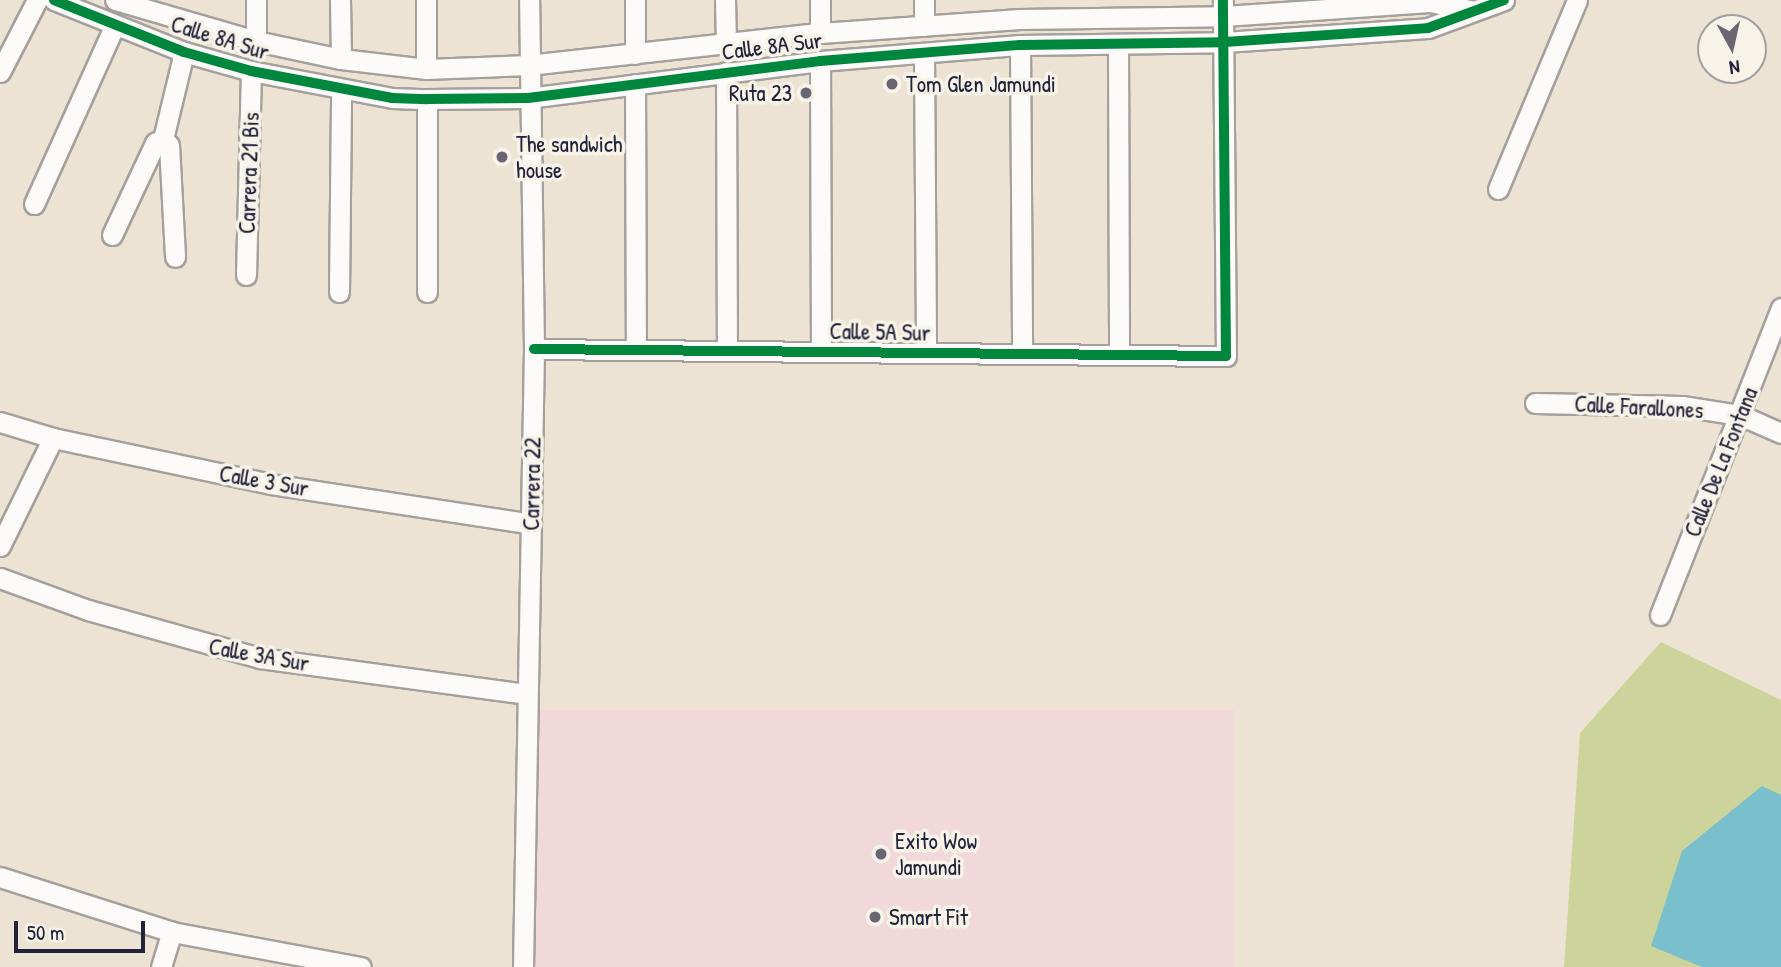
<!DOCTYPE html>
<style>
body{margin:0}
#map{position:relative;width:1781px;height:967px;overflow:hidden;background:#ece3d5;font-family:"Patrick Hand",sans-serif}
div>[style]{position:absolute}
.built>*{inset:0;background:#f0d8db;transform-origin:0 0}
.green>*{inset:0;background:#cdd49b}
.water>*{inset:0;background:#7abfcc}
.roads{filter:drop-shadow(2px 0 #a5a09b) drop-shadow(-2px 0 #a5a09b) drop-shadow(0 2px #a5a09b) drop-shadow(0 -2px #a5a09b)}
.street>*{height:19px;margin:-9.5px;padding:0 9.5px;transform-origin:9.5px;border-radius:9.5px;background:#fcfbf9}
.cycleway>*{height:10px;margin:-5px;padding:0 5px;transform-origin:5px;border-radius:5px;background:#00873e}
.dots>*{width:19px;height:19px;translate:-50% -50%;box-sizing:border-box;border:4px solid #f7f3e8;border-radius:50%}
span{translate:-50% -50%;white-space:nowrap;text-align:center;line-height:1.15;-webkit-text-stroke:7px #f7f3e8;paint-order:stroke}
.street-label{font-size:23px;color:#22223b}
.poi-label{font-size:23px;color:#22223b}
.left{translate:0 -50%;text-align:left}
.right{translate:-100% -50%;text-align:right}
.north{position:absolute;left:1697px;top:14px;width:70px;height:70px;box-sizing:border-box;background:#f7f3e8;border:2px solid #a29fa3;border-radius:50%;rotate:172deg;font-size:19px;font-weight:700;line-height:28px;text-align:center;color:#22223b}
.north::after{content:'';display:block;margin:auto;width:24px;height:32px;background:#696671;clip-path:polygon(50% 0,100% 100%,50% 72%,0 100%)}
.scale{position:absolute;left:14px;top:921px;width:131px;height:32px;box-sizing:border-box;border:4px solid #22223b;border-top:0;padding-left:9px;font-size:21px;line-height:24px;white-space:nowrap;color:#22223b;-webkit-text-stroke:5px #f7f3e8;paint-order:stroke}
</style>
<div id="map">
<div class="built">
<i style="left:1234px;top:710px;width:257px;height:709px;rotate:90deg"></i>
</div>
<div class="green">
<i style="clip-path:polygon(1661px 642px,1781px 700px,1781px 967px,1564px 967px,1580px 733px)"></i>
</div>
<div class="water">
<i style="clip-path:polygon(1762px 786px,1781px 795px,1781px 967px,1702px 967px,1651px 946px,1682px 851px)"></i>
</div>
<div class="roads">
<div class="street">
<i style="left:54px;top:0;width:140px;rotate:21.8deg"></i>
<i style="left:184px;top:52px;width:70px;rotate:15.8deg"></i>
<i style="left:251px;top:71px;width:144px;rotate:10.8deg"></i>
<i style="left:392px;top:98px;width:35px;rotate:2deg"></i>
<i style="left:427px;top:99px;width:101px;rotate:-0.6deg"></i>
<i style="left:528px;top:98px;width:294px;rotate:-7.2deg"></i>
<i style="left:820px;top:61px;width:201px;rotate:-4.6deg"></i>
<i style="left:1020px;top:45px;width:204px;rotate:-0.8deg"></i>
<i style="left:1224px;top:42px;width:204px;rotate:-3.9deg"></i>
<i style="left:1428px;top:28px;width:81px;rotate:-20.2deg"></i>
<i style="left:115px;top:0;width:147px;rotate:16.2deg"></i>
<i style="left:256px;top:41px;width:87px;rotate:12deg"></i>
<i style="left:341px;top:59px;width:86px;rotate:6.7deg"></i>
<i style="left:426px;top:69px;width:102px;rotate:-2.2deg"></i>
<i style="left:528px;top:65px;width:294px;rotate:-6.3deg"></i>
<i style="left:820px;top:33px;width:200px;rotate:-4deg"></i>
<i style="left:1020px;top:19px;width:204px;rotate:-0.8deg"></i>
<i style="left:1224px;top:16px;width:206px;rotate:-3.9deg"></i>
<i style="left:1430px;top:2px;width:41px;rotate:11.3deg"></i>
<i style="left:340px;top:0;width:59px;rotate:89deg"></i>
<i style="left:426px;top:0;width:69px;rotate:90deg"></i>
<i style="left:635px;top:0;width:54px;rotate:90deg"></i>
<i style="left:725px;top:0;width:44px;rotate:88.7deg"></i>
<i style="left:820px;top:0;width:33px;rotate:90deg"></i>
<i style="left:924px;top:0;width:26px;rotate:90deg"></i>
<i style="left:256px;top:41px;width:41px;rotate:-90deg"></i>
<i style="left:1118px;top:44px;width:311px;rotate:89.8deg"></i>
<i style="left:1020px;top:45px;width:309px;rotate:89.6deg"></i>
<i style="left:924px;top:53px;width:300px;rotate:89.6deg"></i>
<i style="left:820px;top:61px;width:291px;rotate:89.8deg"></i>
<i style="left:0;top:72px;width:81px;rotate:-62.8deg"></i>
<i style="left:726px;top:72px;width:279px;rotate:89.8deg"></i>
<i style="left:635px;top:84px;width:266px;rotate:89.8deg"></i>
<i style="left:427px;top:99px;width:193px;rotate:90deg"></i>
<i style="left:163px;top:139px;width:8px;rotate:45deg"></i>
<i style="left:169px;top:145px;width:112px;rotate:86.9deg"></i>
<i style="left:1498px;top:189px;width:205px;rotate:-67.3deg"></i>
<i style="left:34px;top:204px;width:196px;rotate:-65.7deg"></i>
<i style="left:112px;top:235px;width:102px;rotate:-64.9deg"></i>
<i style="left:155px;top:143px;width:9px;rotate:-27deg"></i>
<i style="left:163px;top:139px;width:89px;rotate:-76.4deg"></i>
<i style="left:246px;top:275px;width:204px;rotate:-88.6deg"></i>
<i style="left:339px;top:292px;width:203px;rotate:-89.4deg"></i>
<i style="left:534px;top:349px;width:692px;rotate:0.58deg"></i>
<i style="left:1226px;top:356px;width:356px;rotate:-90.5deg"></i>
<i style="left:1535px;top:403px;width:147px;rotate:1.2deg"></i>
<i style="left:1682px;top:406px;width:59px;rotate:8.8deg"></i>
<i style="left:1740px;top:415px;width:45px;rotate:23.7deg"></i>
<i style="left:0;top:422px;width:55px;rotate:16.8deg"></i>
<i style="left:53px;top:438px;width:223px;rotate:11.9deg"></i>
<i style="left:271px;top:484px;width:263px;rotate:8.7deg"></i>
<i style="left:0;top:546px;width:120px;rotate:-63.9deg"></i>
<i style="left:0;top:578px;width:94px;rotate:20deg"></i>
<i style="left:88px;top:610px;width:179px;rotate:15.6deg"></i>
<i style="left:260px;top:658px;width:268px;rotate:7.7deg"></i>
<i style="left:1660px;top:615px;width:330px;rotate:-68.5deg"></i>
<i style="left:0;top:877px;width:181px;rotate:17.7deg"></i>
<i style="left:172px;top:932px;width:192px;rotate:10.5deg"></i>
<i style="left:161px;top:967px;width:37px;rotate:-73deg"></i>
<i style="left:523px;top:967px;width:618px;rotate:-88.98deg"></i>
<i style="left:534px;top:349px;width:349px;rotate:-90.8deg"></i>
</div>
</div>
<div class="cycleway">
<i style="left:54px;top:0;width:140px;rotate:21.8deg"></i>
<i style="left:184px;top:52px;width:70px;rotate:15.8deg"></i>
<i style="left:251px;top:71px;width:144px;rotate:10.8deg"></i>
<i style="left:392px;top:98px;width:35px;rotate:2deg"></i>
<i style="left:427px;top:99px;width:101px;rotate:-0.6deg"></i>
<i style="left:528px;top:98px;width:294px;rotate:-7.2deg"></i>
<i style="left:820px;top:61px;width:201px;rotate:-4.6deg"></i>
<i style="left:1020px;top:45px;width:204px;rotate:-0.8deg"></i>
<i style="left:1224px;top:42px;width:204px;rotate:-3.9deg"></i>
<i style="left:1428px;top:28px;width:81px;rotate:-20.2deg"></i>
<i style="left:534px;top:349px;width:692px;rotate:0.58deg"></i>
<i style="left:1226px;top:356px;width:356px;rotate:-90.5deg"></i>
</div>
<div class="dots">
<i style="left:892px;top:84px;background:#696671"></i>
<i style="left:806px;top:93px;background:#696671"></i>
<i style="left:502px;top:157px;background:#696671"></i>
<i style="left:881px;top:854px;background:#696671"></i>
<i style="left:875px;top:917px;background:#696671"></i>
</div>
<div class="street-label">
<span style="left:220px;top:38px;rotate:17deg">Calle 8A Sur</span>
<span style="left:772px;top:46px;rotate:-7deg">Calle 8A Sur</span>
<span style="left:249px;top:173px;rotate:-88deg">Carrera 21 Bis</span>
<span style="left:880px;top:332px;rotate:1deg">Calle 5A Sur</span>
<span style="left:1639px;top:407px;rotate:3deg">Calle Farallones</span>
<span style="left:1721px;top:462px;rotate:-68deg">Calle De La Fontana</span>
<span style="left:264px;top:481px;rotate:10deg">Calle 3 Sur</span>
<span style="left:532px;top:484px;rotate:-89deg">Carrera 22</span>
<span style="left:259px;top:655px;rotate:10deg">Calle 3A Sur</span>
</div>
<div class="poi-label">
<span class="left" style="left:906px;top:84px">Tom Glen Jamundi</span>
<span class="right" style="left:792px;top:93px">Ruta 23</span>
<span class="left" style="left:516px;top:157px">The sandwich<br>house</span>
<span class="left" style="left:895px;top:854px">Exito Wow<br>Jamundi</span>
<span class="left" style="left:889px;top:917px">Smart Fit</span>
</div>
<div class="north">N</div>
<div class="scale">50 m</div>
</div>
